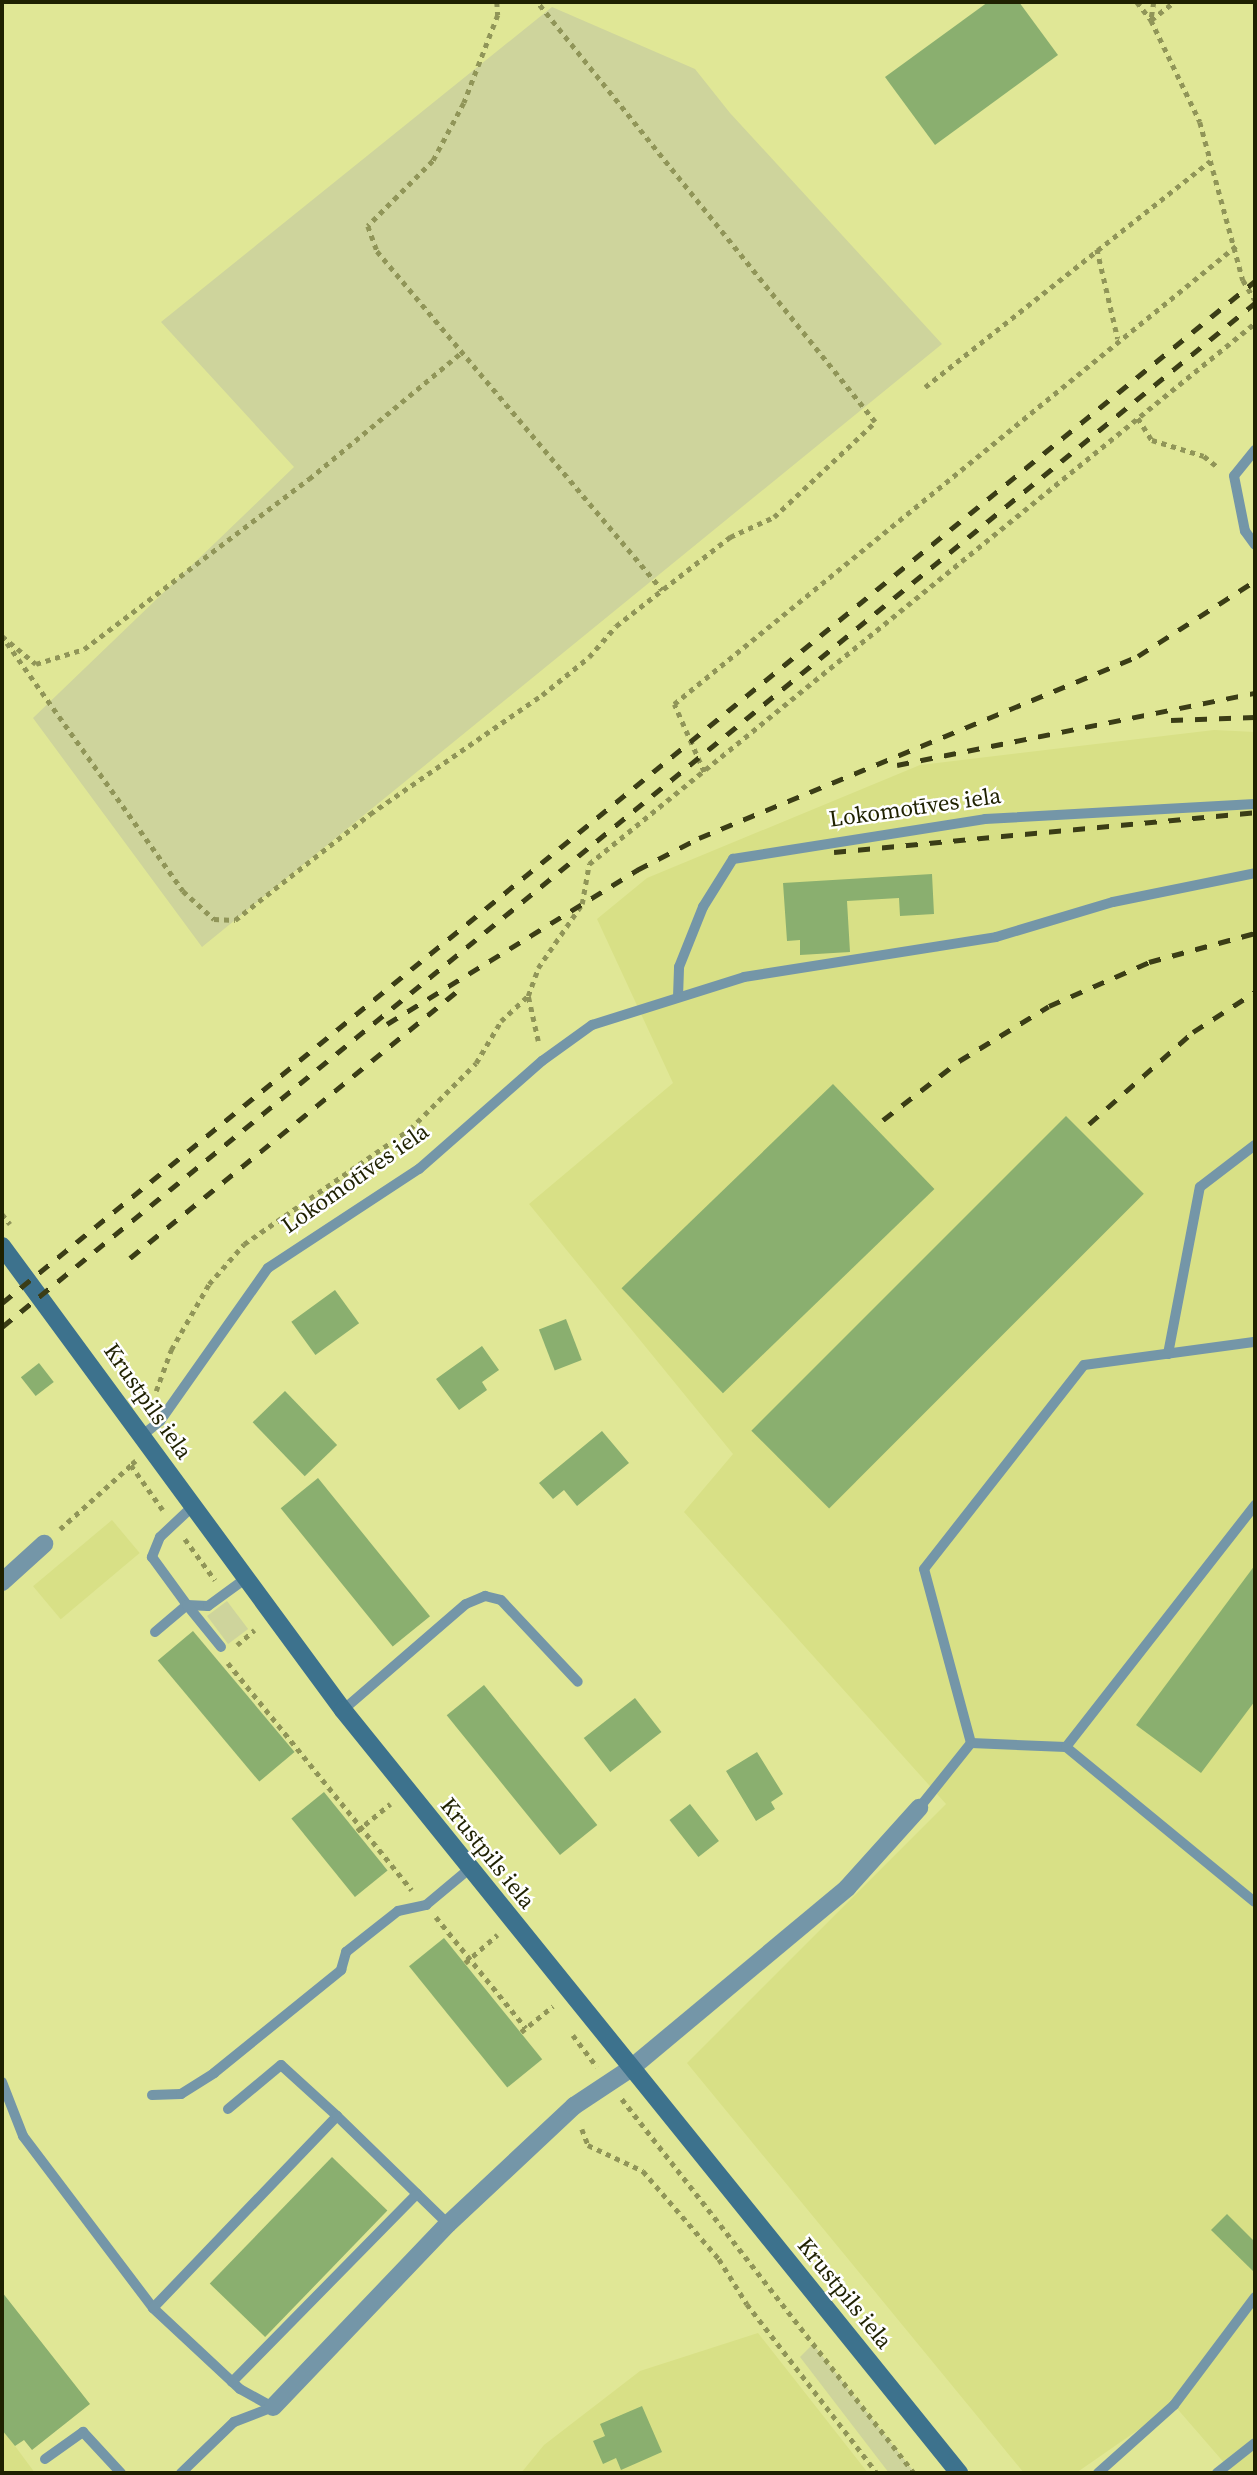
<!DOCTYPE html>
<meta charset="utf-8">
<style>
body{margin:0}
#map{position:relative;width:1257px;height:2475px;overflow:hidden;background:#e0e796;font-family:"Source Serif 4",serif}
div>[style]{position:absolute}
.built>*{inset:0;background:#d8e086;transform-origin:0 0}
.green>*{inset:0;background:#ced49c;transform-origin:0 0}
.building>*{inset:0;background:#8aaf6f;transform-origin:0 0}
.path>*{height:4.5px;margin-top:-2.25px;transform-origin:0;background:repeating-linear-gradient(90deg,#909558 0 5px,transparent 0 10px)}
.lane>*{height:10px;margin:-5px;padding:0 5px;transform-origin:5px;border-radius:5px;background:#7496a8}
.street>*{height:18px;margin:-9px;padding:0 9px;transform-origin:9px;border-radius:9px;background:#7496a8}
.secondary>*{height:18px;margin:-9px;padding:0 9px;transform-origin:9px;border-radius:9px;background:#3d728d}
.rail>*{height:5px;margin-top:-2.5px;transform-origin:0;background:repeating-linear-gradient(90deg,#3b3d16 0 12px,transparent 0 24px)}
span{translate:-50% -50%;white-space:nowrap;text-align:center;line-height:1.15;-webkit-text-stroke:5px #fff;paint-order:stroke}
.street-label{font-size:23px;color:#1f2101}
.frame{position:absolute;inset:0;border:4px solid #1f2101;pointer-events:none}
</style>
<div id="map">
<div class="built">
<i style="clip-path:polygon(1214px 730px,1255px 732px,1255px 2473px,1233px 2473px,1174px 2405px,1076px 2473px,1024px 2473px,687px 2063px,946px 1804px,684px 1512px,733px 1454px,529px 1204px,673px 1083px,597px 919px,647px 878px,920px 765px)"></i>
<i style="left:112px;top:1520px;width:43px;height:103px;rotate:50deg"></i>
<i style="clip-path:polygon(758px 2333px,868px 2473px,521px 2473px,544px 2445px,640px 2371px)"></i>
<i style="clip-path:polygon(2px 2430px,15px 2446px,35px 2473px,2px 2473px)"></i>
</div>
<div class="green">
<i style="clip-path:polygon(552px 7px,695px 69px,730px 113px,942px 344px,202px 947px,33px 718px,294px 467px,161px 322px)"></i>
<i style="left:227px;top:1601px;width:35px;height:25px;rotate:53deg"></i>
<i style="clip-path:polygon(813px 2344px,915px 2473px,889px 2473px,800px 2357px)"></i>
</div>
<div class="building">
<i style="clip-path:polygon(988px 2px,1019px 2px,1058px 55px,935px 145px,885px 77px)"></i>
<i style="clip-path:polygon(932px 874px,934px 914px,900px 916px,899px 898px,847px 901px,850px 952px,800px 955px,800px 940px,787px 941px,783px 883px)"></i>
<i style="left:833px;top:1084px;width:146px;height:294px;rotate:46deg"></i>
<i style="left:1066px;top:1116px;width:110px;height:445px;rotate:45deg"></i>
<i style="left:335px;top:1290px;width:41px;height:54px;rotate:54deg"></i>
<i style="left:566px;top:1319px;width:44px;height:29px;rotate:69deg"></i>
<i style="clip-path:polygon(482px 1346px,499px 1370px,482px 1382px,487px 1390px,459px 1410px,436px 1379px)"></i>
<i style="left:39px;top:1363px;width:24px;height:23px;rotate:52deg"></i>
<i style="left:285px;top:1391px;width:75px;height:45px;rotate:46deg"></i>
<i style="clip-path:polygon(602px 1431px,629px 1463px,577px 1506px,564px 1490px,553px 1499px,539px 1483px)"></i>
<i style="left:318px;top:1478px;width:178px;height:48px;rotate:51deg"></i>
<i style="clip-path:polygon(1255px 1565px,1255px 1701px,1201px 1773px,1136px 1725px)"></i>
<i style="left:193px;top:1631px;width:158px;height:46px;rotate:50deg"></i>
<i style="left:484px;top:1685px;width:180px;height:48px;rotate:51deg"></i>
<i style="left:635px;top:1698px;width:43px;height:65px;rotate:52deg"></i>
<i style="clip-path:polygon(757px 1752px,783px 1794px,771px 1802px,775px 1809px,756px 1821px,726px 1771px)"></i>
<i style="left:324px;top:1792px;width:101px;height:42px;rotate:51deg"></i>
<i style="left:690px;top:1804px;width:47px;height:26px;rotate:52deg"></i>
<i style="left:444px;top:1938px;width:156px;height:45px;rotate:51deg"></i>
<i style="left:332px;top:2157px;width:77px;height:176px;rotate:44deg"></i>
<i style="clip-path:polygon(1227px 2214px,1255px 2242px,1255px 2273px,1211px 2230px)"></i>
<i style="clip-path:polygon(2px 2292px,90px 2404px,32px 2450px,24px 2440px,15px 2446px,2px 2430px)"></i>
<i style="clip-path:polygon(642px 2406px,662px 2452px,621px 2470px,616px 2458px,603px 2464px,593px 2441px,605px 2436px,600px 2424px)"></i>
</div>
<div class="path">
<i style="left:497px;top:2px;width:13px;rotate:86deg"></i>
<i style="left:498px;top:15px;width:94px;rotate:111.1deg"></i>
<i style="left:464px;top:103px;width:66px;rotate:118.1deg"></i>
<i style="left:433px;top:161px;width:92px;rotate:135deg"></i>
<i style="left:368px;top:226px;width:27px;rotate:70deg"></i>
<i style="left:377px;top:251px;width:443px;rotate:49.9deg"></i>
<i style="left:1137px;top:2px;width:23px;rotate:52deg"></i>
<i style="left:1151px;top:20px;width:29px;rotate:-38deg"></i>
<i style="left:1154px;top:2px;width:18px;rotate:99deg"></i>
<i style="left:1151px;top:20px;width:113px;rotate:64.3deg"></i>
<i style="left:1200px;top:122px;width:164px;rotate:74.8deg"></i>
<i style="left:1243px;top:280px;width:23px;rotate:59deg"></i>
<i style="left:1097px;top:249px;width:92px;rotate:76.9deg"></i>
<i style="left:925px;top:387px;width:364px;rotate:-38.4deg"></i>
<i style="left:1138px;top:418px;width:26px;rotate:58deg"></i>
<i style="left:1152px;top:440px;width:54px;rotate:17.1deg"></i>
<i style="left:1204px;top:456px;width:19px;rotate:39deg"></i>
<i style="left:2px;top:636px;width:44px;rotate:39.5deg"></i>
<i style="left:36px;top:664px;width:50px;rotate:-17.4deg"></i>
<i style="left:84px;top:649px;width:282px;rotate:-37.1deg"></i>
<i style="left:309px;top:479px;width:199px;rotate:-39.7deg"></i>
<i style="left:7px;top:643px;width:304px;rotate:54.6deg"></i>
<i style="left:183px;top:891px;width:42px;rotate:42.1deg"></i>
<i style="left:214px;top:919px;width:21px;rotate:3deg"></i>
<i style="left:235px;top:920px;width:172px;rotate:-38.1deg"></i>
<i style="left:370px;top:814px;width:209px;rotate:-34.7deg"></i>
<i style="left:542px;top:695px;width:60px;rotate:-39deg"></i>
<i style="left:589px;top:657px;width:41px;rotate:-48.9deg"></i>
<i style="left:616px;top:626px;width:145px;rotate:-38deg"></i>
<i style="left:730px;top:537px;width:48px;rotate:-24.4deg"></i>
<i style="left:774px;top:517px;width:139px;rotate:-43.2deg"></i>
<i style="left:875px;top:422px;width:539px;rotate:-128.83deg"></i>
<i style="left:704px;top:772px;width:74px;rotate:-113.8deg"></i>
<i style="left:674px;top:704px;width:725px;rotate:-39.18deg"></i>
<i style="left:538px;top:1041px;width:46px;rotate:-102.5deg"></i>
<i style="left:528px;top:996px;width:30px;rotate:-70deg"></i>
<i style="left:538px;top:968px;width:78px;rotate:-55.5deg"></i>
<i style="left:582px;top:904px;width:41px;rotate:-80.1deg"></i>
<i style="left:589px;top:864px;width:858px;rotate:-39.09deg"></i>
<i style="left:2px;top:1214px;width:13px;rotate:51deg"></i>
<i style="left:156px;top:1391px;width:44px;rotate:-69.9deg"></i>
<i style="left:171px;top:1350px;width:76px;rotate:-60.1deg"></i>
<i style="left:209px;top:1284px;width:53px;rotate:-48.8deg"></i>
<i style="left:244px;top:1244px;width:202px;rotate:-34.7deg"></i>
<i style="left:410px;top:1129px;width:93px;rotate:-45deg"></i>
<i style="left:476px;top:1063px;width:49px;rotate:-59.2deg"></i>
<i style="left:501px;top:1021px;width:37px;rotate:-43deg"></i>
<i style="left:136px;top:1461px;width:6px;rotate:141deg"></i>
<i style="left:131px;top:1465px;width:55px;rotate:54.6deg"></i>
<i style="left:60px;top:1529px;width:96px;rotate:-42deg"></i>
<i style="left:185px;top:1539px;width:51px;rotate:53.8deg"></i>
<i style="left:237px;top:1645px;width:23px;rotate:-41deg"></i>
<i style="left:228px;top:1663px;width:292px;rotate:51deg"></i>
<i style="left:357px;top:1831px;width:43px;rotate:-39.3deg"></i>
<i style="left:436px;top:1917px;width:143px;rotate:51deg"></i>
<i style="left:465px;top:1963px;width:43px;rotate:-41.2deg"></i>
<i style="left:521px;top:2032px;width:41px;rotate:-39.1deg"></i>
<i style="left:573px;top:2035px;width:40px;rotate:53deg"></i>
<i style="left:622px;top:2099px;width:474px;rotate:52deg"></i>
<i style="left:582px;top:2129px;width:17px;rotate:69deg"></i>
<i style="left:588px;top:2145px;width:61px;rotate:25.3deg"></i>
<i style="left:643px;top:2171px;width:116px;rotate:49.2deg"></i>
<i style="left:719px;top:2259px;width:53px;rotate:58.1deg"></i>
<i style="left:747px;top:2304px;width:213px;rotate:52.4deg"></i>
</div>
<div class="lane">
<i style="left:1255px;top:450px;width:33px;rotate:129deg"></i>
<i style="left:1234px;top:476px;width:56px;rotate:78.7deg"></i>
<i style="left:1245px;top:531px;width:17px;rotate:54deg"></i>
<i style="left:678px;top:997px;width:30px;rotate:-88deg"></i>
<i style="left:679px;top:967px;width:65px;rotate:-68.2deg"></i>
<i style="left:703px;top:907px;width:57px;rotate:-58deg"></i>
<i style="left:733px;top:859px;width:255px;rotate:-9deg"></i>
<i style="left:985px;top:819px;width:270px;rotate:-3.2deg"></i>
<i style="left:1168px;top:1354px;width:170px;rotate:-79.2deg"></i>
<i style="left:1200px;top:1187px;width:69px;rotate:-37.4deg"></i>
<i style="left:144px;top:1434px;width:21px;rotate:-39deg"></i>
<i style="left:160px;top:1421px;width:187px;rotate:-54.8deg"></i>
<i style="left:268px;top:1268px;width:181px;rotate:-33.3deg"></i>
<i style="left:419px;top:1169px;width:164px;rotate:-41.3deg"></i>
<i style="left:542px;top:1061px;width:62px;rotate:-35.8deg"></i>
<i style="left:592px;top:1025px;width:159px;rotate:-17.5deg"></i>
<i style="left:744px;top:977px;width:255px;rotate:-9deg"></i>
<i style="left:996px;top:937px;width:122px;rotate:-16.7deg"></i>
<i style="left:1113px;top:902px;width:145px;rotate:-11.5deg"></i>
<i style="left:192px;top:1507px;width:44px;rotate:136.8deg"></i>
<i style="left:160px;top:1537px;width:22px;rotate:112deg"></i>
<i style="left:152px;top:1557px;width:59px;rotate:53.9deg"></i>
<i style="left:187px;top:1605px;width:21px;rotate:3deg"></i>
<i style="left:208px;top:1606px;width:46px;rotate:-36.1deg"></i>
<i style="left:155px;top:1632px;width:42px;rotate:-40.2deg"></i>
<i style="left:187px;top:1605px;width:54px;rotate:51deg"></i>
<i style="left:343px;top:1710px;width:162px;rotate:-40.8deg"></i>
<i style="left:466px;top:1604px;width:21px;rotate:-23deg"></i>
<i style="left:485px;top:1596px;width:16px;rotate:14deg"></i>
<i style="left:501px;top:1600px;width:112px;rotate:46.8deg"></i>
<i style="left:971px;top:1743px;width:180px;rotate:-105.1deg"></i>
<i style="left:924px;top:1569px;width:259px;rotate:-51.9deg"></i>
<i style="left:1084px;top:1365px;width:173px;rotate:-7.7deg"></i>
<i style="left:1066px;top:1747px;width:244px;rotate:39.4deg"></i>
<i style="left:919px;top:1808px;width:83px;rotate:-51.3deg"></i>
<i style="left:971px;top:1743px;width:95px;rotate:2.4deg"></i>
<i style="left:1066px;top:1747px;width:307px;rotate:-52deg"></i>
<i style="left:2px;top:2082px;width:58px;rotate:68.7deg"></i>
<i style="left:23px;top:2136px;width:216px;rotate:52.9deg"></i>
<i style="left:153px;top:2308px;width:119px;rotate:43deg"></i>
<i style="left:240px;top:2389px;width:38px;rotate:29deg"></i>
<i style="left:152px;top:2095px;width:29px;rotate:-2deg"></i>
<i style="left:181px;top:2094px;width:39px;rotate:-32deg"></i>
<i style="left:214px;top:2073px;width:164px;rotate:-39deg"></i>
<i style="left:341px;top:1970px;width:19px;rotate:-74deg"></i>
<i style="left:346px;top:1952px;width:66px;rotate:-38.3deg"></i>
<i style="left:398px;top:1911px;width:29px;rotate:-12deg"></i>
<i style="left:426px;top:1905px;width:56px;rotate:-39.9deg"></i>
<i style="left:228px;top:2109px;width:69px;rotate:-39.7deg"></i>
<i style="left:281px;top:2065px;width:76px;rotate:42.3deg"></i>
<i style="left:153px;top:2308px;width:266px;rotate:-46.2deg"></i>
<i style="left:337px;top:2116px;width:155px;rotate:44.2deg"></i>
<i style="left:232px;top:2382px;width:264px;rotate:-45.5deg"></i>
<i style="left:45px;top:2459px;width:47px;rotate:-35.4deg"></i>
<i style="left:83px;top:2432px;width:56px;rotate:47.2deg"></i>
<i style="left:181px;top:2473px;width:74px;rotate:-43.9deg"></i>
<i style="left:234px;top:2422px;width:42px;rotate:-21deg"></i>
<i style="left:1098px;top:2473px;width:102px;rotate:-41.8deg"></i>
<i style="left:1174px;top:2405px;width:135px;rotate:-53.1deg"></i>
<i style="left:1217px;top:2473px;width:48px;rotate:-38.3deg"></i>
</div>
<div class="street">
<i style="left:2px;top:1582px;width:57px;rotate:-42.1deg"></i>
<i style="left:273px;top:2407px;width:253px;rotate:-46.3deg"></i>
<i style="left:448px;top:2224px;width:173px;rotate:-43.1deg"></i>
<i style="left:574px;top:2106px;width:67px;rotate:-33.5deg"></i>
<i style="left:630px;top:2069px;width:283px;rotate:-39.8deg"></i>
<i style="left:847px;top:1888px;width:108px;rotate:-48deg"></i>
</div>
<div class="secondary">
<i style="left:2px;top:1246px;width:576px;rotate:53.69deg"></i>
<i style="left:343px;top:1710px;width:981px;rotate:51.08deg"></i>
</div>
<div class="rail">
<i style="left:1171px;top:720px;width:84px;rotate:-2deg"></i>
<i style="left:897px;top:765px;width:365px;rotate:-11.4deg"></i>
<i style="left:834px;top:852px;width:423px;rotate:-5.4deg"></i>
<i style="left:387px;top:1024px;width:294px;rotate:-31.6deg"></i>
<i style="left:637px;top:870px;width:70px;rotate:-27.3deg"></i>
<i style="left:699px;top:838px;width:475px;rotate:-22.5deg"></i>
<i style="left:1138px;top:656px;width:139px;rotate:-32.7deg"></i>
<i style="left:883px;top:1120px;width:96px;rotate:-37.8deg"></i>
<i style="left:959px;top:1061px;width:105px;rotate:-31.4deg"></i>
<i style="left:1049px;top:1006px;width:109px;rotate:-23.7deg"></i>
<i style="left:1149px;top:962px;width:110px;rotate:-15.3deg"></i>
<i style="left:1089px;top:1124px;width:139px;rotate:-41.5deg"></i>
<i style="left:1193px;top:1032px;width:74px;rotate:-32.8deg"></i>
<i style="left:130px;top:1258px;width:430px;rotate:-39.2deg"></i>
<i style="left:2px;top:1303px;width:1617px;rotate:-39.2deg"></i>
<i style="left:2px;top:1327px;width:1618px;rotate:-39.26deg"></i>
</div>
<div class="street-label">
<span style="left:915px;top:807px;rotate:-8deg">Lokomotīves iela</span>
<span style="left:355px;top:1178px;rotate:-35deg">Lokomotīves iela</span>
<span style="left:148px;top:1401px;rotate:55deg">Krustpils iela</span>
<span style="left:488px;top:1853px;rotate:51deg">Krustpils iela</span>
<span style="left:845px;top:2293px;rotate:51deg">Krustpils iela</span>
</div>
<div class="frame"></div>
</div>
